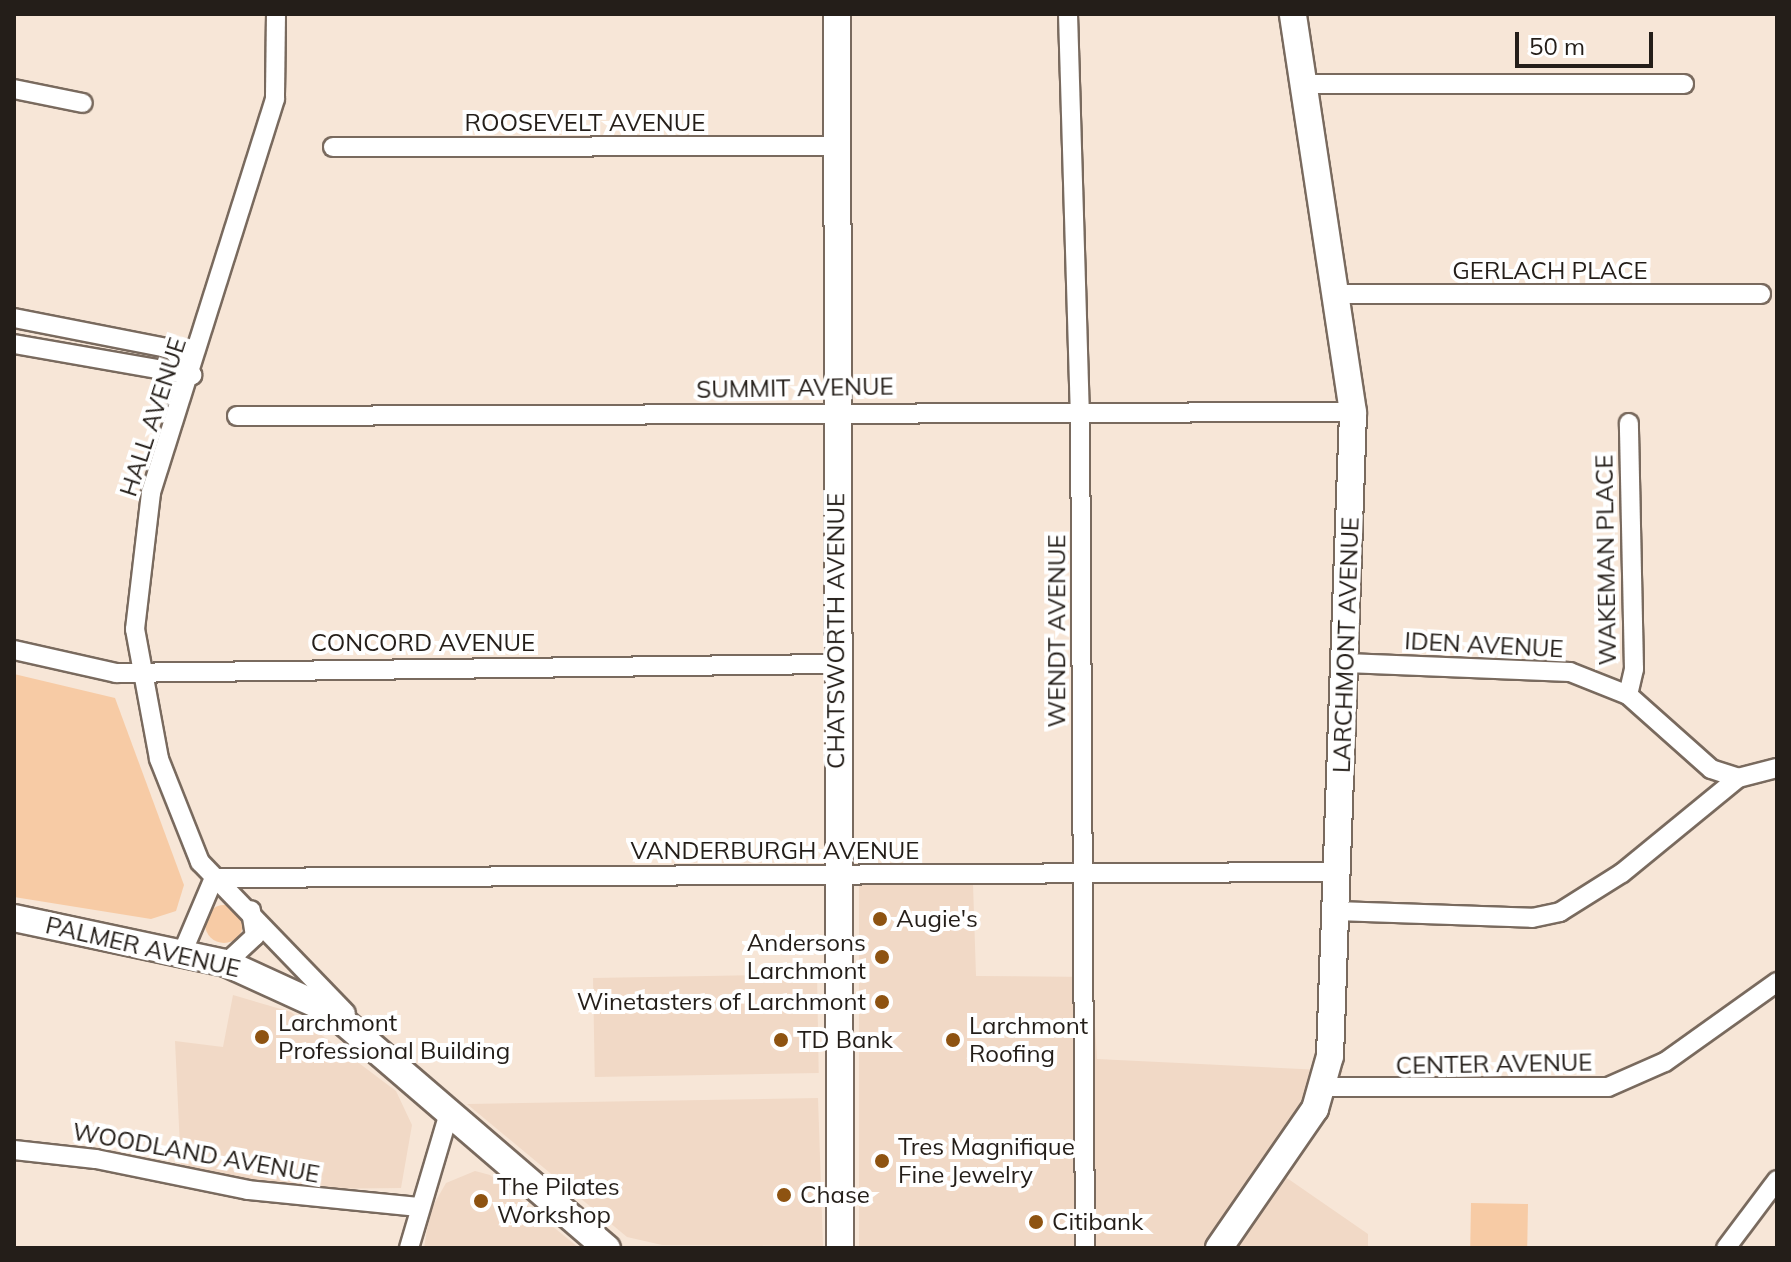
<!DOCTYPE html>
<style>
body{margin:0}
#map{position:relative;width:1791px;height:1262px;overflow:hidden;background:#f7e6d7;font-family:Mulish,sans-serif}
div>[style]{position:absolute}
.built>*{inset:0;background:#f1d9c6;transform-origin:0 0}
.green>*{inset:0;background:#f7cba5;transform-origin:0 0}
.round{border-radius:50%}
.roads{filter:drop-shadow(2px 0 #796a5e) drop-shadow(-2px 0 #796a5e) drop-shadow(0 2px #796a5e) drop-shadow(0 -2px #796a5e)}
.street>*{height:18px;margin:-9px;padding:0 9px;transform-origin:9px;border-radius:9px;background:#fff}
.secondary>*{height:26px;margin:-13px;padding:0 13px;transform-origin:13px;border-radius:13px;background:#fff}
.dots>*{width:22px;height:22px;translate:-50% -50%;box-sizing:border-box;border:4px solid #fff;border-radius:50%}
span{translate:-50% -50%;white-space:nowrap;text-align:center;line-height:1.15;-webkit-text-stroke:8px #fff;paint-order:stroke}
.street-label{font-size:24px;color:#241e19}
.poi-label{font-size:24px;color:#241e19}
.left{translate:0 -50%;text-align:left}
.right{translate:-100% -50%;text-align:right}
.frame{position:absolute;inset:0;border:16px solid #241e19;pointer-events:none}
.scale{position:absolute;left:1515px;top:32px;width:138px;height:36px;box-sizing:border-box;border:4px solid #241e19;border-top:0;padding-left:10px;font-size:24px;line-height:28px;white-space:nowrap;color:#241e19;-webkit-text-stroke:6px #fff;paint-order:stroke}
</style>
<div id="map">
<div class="built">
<i style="clip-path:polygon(859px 884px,973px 884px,976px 976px,1092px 977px,1097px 1059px,1343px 1071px,1284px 1176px,1368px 1234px,1368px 1248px,859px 1248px)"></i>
<i style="left:817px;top:974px;width:99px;height:224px;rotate:89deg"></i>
<i style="clip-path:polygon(233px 995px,291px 1012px,396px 1091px,412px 1125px,401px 1188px,314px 1189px,181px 1169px,175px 1041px,223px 1047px)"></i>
<i style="clip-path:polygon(818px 1098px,823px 1246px,662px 1245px,627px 1237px,467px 1104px)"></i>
<i style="clip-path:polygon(475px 1171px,490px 1175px,579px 1248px,424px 1248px,430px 1211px,446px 1183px)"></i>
</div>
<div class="green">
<i style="clip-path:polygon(14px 674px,115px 698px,184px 885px,176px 911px,151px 919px,14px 897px)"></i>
<i class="round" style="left:205px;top:905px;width:38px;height:38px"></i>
<i style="left:1471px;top:1203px;width:57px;height:45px;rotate:1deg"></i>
</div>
<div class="roads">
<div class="street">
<i style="left:276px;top:14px;width:85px;rotate:90.7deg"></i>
<i style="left:275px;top:99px;width:413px;rotate:107.5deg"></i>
<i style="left:151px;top:493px;width:137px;rotate:96.7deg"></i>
<i style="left:135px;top:629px;width:132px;rotate:79.5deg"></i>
<i style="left:159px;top:759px;width:111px;rotate:68.3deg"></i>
<i style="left:200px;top:862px;width:210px;rotate:46deg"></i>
<i style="left:1068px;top:14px;width:396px;rotate:88.3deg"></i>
<i style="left:1080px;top:410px;width:838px;rotate:89.66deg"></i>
<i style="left:1303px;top:84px;width:381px"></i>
<i style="left:14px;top:89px;width:70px;rotate:11.5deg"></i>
<i style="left:333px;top:147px;width:504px;rotate:-0.11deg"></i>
<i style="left:1338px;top:294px;width:423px"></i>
<i style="left:14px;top:318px;width:161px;rotate:11.1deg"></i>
<i style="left:172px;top:349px;width:33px;rotate:52deg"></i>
<i style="left:14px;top:344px;width:181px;rotate:9.9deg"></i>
<i style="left:237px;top:416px;width:1116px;rotate:-0.21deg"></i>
<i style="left:14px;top:650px;width:105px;rotate:12.7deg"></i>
<i style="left:116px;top:673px;width:719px;rotate:-0.72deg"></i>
<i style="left:1346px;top:663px;width:224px;rotate:2.3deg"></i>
<i style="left:1570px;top:672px;width:62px;rotate:21.6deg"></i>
<i style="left:1628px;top:695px;width:111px;rotate:41.7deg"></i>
<i style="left:1711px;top:769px;width:28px;rotate:18deg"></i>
<i style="left:1738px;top:778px;width:40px;rotate:-14.4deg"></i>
<i style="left:1628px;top:695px;width:27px;rotate:-77deg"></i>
<i style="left:1634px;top:669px;width:246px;rotate:-91.2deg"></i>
<i style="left:214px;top:878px;width:1124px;rotate:-0.31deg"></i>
<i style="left:1336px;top:911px;width:196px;rotate:2deg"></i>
<i style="left:1532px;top:918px;width:29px;rotate:-12deg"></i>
<i style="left:1560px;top:912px;width:73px;rotate:-32.2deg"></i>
<i style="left:1622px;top:873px;width:150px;rotate:-39.3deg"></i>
<i style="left:183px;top:951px;width:79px;rotate:-67deg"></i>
<i style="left:226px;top:963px;width:40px;rotate:-43deg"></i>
<i style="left:255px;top:936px;width:26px;rotate:-99deg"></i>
<i style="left:1325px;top:1087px;width:283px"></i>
<i style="left:1608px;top:1087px;width:62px;rotate:-23.7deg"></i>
<i style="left:1665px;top:1062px;width:138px;rotate:-35.5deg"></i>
<i style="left:14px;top:1150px;width:82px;rotate:6.3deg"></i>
<i style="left:96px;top:1159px;width:155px;rotate:11.5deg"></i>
<i style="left:248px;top:1190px;width:170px;rotate:5.7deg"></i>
<i style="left:409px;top:1248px;width:144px;rotate:-73.5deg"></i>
<i style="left:1726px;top:1248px;width:85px;rotate:-53.1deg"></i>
</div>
<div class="secondary">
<i style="left:837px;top:14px;width:1234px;rotate:89.86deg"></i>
<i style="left:14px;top:918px;width:217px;rotate:12deg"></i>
<i style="left:226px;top:963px;width:115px;rotate:24.6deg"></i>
<i style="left:331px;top:1011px;width:364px;rotate:40.7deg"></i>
<i style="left:1219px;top:1248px;width:169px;rotate:-55.4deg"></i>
<i style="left:1315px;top:1109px;width:55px;rotate:-74.2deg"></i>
<i style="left:1330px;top:1056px;width:644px;rotate:-87.95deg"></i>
<i style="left:1353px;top:412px;width:402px;rotate:-98.6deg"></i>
</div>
</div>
<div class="dots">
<i style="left:880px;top:919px;background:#8e5311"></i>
<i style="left:882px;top:957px;background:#8e5311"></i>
<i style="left:882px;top:1002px;background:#8e5311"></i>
<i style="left:262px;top:1037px;background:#8e5311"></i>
<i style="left:781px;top:1040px;background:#8e5311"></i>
<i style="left:953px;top:1040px;background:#8e5311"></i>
<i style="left:882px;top:1161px;background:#8e5311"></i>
<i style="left:784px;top:1195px;background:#8e5311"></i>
<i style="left:481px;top:1201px;background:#8e5311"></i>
<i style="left:1036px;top:1222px;background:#8e5311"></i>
</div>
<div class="street-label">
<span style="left:585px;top:123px">ROOSEVELT AVENUE</span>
<span style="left:1550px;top:271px">GERLACH PLACE</span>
<span style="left:795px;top:388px;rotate:-1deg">SUMMIT AVENUE</span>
<span style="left:153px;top:417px;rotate:-72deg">HALL AVENUE</span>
<span style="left:1606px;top:560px;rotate:-91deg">WAKEMAN PLACE</span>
<span style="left:836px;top:631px;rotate:-90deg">CHATSWORTH AVENUE</span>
<span style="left:1057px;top:631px;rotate:-90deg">WENDT AVENUE</span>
<span style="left:423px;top:643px">CONCORD AVENUE</span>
<span style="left:1346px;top:645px;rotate:-88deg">LARCHMONT AVENUE</span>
<span style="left:1484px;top:645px;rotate:3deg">IDEN AVENUE</span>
<span style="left:775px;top:851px">VANDERBURGH AVENUE</span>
<span style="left:143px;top:947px;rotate:13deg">PALMER AVENUE</span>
<span style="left:1494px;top:1064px;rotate:-1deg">CENTER AVENUE</span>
<span style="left:196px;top:1153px;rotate:10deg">WOODLAND AVENUE</span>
</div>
<div class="poi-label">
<span class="left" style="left:896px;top:919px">Augie's</span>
<span class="right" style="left:866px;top:957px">Andersons<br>Larchmont</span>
<span class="right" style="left:866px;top:1002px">Winetasters of Larchmont</span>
<span class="left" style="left:278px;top:1037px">Larchmont<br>Professional Building</span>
<span class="left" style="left:969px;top:1040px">Larchmont<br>Roofing</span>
<span class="left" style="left:797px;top:1040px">TD Bank</span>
<span class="left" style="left:898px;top:1161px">Tres Magnifique<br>Fine Jewelry</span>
<span class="left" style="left:497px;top:1201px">The Pilates<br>Workshop</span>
<span class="left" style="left:800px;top:1195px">Chase</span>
<span class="left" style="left:1052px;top:1222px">Citibank</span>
</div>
<div class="frame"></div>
<div class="scale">50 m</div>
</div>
